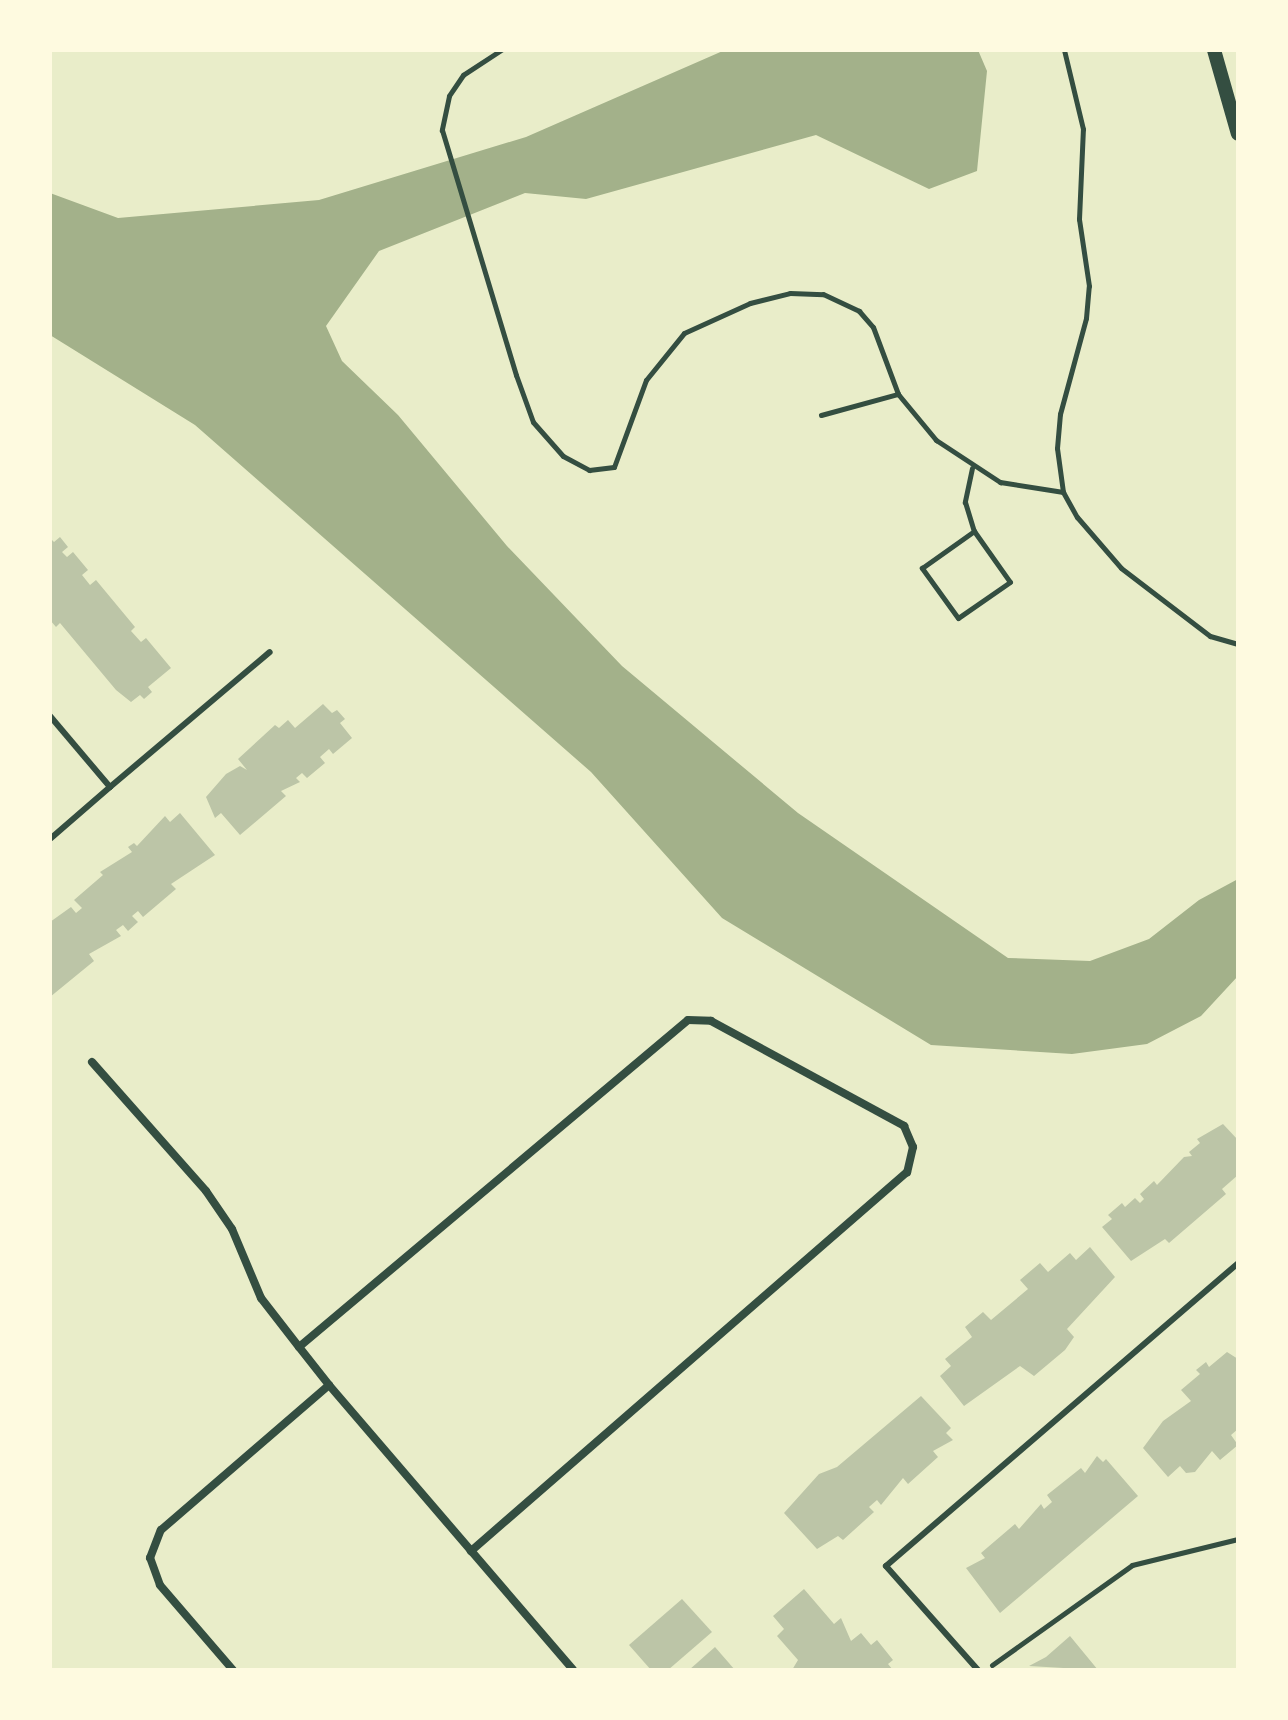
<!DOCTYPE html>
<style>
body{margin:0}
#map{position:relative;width:1288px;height:1720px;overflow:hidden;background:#e9edc9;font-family:Montserrat,sans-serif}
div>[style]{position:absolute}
.water>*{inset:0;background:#a3b18a}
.building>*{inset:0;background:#bcc5a7}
.path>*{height:5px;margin:-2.5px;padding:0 2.5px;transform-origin:2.5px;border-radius:2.5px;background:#344e41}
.service>*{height:6px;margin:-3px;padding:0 3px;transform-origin:3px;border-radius:3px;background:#344e41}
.minor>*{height:8px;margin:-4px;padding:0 4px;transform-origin:4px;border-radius:4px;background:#344e41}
.tertiary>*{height:14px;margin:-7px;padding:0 7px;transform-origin:7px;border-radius:7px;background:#344e41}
span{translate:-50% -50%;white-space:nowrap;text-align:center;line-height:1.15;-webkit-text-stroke:7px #fefae0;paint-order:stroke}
.frame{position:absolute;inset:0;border:52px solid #fefae0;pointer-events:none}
</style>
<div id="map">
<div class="water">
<i style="clip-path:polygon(725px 50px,978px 50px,987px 71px,977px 171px,929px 189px,816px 135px,586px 199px,525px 193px,379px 251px,326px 326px,342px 361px,398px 415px,507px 546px,622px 666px,798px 813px,1008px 958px,1090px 961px,1149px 939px,1199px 900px,1238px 879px,1238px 976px,1201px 1016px,1147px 1044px,1072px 1054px,931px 1045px,722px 918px,591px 772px,195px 425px,50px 335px,50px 193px,118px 218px,319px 200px,526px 137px)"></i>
</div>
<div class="building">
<i style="clip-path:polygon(60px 537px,68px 547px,62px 552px,67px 557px,73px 552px,88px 570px,82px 575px,90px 585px,96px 580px,135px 627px,131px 631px,141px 642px,146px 638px,171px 668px,148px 687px,152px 692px,144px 699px,140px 695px,131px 702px,116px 690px,60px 623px,56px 627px,50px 620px,50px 538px,54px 542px)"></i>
<i style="clip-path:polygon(323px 704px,332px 713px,337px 710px,345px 719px,340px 723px,352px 738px,333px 754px,329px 749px,320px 757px,325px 763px,307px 778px,302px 773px,296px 778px,300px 782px,281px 791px,286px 796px,240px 835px,221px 813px,215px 818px,206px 797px,226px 774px,240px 766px,247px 770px,238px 759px,275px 725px,279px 728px,288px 720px,295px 728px)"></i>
<i style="clip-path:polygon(180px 813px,215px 855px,171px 884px,176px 889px,143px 917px,138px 911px,132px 916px,138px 922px,128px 931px,123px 925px,116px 930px,121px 936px,89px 954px,94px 961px,50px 997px,50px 922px,71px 907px,76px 913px,82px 908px,74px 900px,103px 875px,100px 872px,132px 852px,128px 847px,134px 843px,137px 846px,165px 816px,170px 822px)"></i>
<i style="clip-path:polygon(1223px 1124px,1238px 1140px,1238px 1175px,1222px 1189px,1226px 1194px,1169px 1243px,1165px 1239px,1131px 1261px,1102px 1227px,1112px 1219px,1108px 1215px,1122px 1203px,1125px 1207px,1135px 1198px,1140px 1203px,1144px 1199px,1140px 1194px,1154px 1181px,1157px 1185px,1184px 1157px,1192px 1156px,1189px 1152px,1200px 1143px,1197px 1139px)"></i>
<i style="clip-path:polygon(1090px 1247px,1115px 1277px,1067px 1329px,1074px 1337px,1065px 1350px,1034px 1376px,1020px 1366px,964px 1406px,940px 1376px,951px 1366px,945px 1359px,972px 1337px,965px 1327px,983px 1312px,991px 1320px,1028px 1289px,1020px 1280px,1040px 1263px,1048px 1272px,1070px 1253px,1076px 1260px)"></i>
<i style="clip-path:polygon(1227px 1352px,1238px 1359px,1238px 1429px,1231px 1435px,1238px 1445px,1220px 1460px,1212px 1451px,1195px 1472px,1186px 1473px,1180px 1466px,1168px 1477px,1143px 1448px,1163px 1421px,1191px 1401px,1181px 1390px,1200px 1374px,1196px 1370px,1206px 1362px,1209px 1367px)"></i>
<i style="clip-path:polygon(921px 1396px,951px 1428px,946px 1433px,953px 1440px,933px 1451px,938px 1457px,908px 1484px,903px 1478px,881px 1505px,877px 1500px,869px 1507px,874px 1512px,843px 1540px,838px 1536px,817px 1549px,784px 1513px,819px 1474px,837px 1467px)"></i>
<i style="clip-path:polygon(1097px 1456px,1103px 1462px,1106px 1459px,1138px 1496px,1000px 1613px,966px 1568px,985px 1558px,981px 1553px,1015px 1524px,1019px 1529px,1041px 1504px,1044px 1509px,1052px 1502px,1047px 1495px,1081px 1468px,1085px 1473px)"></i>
<i style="clip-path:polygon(804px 1589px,834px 1624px,841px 1618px,851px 1641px,861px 1633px,871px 1645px,877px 1640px,893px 1660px,888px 1664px,893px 1670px,792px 1670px,798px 1660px,777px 1636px,784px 1629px,773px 1616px)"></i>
<i style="clip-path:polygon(682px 1599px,712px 1632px,668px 1670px,651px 1670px,629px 1645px)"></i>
<i style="clip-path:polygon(1070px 1636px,1098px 1670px,1029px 1666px,1046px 1657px)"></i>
<i style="clip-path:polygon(715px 1647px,735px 1670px,689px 1670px)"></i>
</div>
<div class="path">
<i style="left:501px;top:50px;width:45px;rotate:146.7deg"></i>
<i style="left:463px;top:75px;width:25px;rotate:124deg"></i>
<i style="left:449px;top:96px;width:35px;rotate:102deg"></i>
<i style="left:442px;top:130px;width:256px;rotate:73.2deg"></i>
<i style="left:516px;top:375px;width:50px;rotate:70.1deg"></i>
<i style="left:533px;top:422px;width:45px;rotate:48.6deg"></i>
<i style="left:563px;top:456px;width:30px;rotate:28deg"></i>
<i style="left:589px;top:470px;width:25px;rotate:-7deg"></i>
<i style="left:614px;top:467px;width:93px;rotate:-69.8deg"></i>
<i style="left:646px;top:380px;width:60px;rotate:-51deg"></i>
<i style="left:684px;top:333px;width:72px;rotate:-24.4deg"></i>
<i style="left:750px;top:303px;width:41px;rotate:-14deg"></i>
<i style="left:790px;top:293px;width:33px;rotate:2deg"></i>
<i style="left:823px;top:294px;width:40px;rotate:25deg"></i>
<i style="left:859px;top:311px;width:21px;rotate:49deg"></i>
<i style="left:873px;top:327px;width:72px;rotate:69.5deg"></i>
<i style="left:898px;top:394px;width:60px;rotate:50.4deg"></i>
<i style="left:936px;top:440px;width:77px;rotate:33.3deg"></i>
<i style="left:1000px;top:482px;width:64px;rotate:9deg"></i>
<i style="left:1063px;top:492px;width:29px;rotate:61deg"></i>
<i style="left:1077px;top:517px;width:67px;rotate:49.2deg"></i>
<i style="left:1121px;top:568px;width:112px;rotate:37.4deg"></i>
<i style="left:1210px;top:636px;width:29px;rotate:16deg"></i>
<i style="left:821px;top:415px;width:80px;rotate:-15.3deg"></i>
<i style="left:972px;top:468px;width:35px;rotate:102deg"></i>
<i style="left:965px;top:502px;width:30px;rotate:73deg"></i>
<i style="left:1063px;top:492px;width:44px;rotate:-97.8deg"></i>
<i style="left:1057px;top:448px;width:34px;rotate:-85deg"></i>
<i style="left:1060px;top:414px;width:99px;rotate:-74.8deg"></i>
<i style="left:1086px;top:318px;width:32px;rotate:-85deg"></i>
<i style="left:1089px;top:286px;width:68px;rotate:-98.5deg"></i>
<i style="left:1079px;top:219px;width:90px;rotate:-87.5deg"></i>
<i style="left:1083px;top:129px;width:81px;rotate:-103.5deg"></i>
<i style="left:974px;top:531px;width:62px;rotate:54.8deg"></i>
<i style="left:1010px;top:582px;width:63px;rotate:145.3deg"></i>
<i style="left:958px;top:618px;width:62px;rotate:-125.8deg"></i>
<i style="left:922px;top:568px;width:64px;rotate:-35.4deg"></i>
<i style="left:992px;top:1665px;width:172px;rotate:-35.5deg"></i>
<i style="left:1132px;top:1565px;width:109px;rotate:-13.8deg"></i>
</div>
<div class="service">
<i style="left:50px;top:716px;width:93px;rotate:49.8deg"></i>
<i style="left:110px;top:787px;width:79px;rotate:139.1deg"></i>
<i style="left:110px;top:787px;width:209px;rotate:-40.2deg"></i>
<i style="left:978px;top:1670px;width:139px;rotate:-131.5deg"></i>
<i style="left:886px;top:1566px;width:464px;rotate:-40.7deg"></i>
</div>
<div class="minor">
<i style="left:92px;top:1062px;width:172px;rotate:48.5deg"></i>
<i style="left:206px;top:1191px;width:46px;rotate:55.6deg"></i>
<i style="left:232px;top:1229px;width:75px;rotate:67.2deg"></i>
<i style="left:261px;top:1298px;width:62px;rotate:52.2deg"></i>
<i style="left:329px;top:1385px;width:48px;rotate:-128.3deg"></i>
<i style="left:299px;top:1347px;width:508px;rotate:-40.05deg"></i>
<i style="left:688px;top:1020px;width:23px;rotate:2deg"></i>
<i style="left:711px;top:1021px;width:220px;rotate:28.5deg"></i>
<i style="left:904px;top:1126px;width:23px;rotate:67deg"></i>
<i style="left:913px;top:1147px;width:26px;rotate:103deg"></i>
<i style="left:907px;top:1172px;width:578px;rotate:139deg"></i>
<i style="left:233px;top:1670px;width:112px;rotate:-130.7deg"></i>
<i style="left:160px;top:1585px;width:29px;rotate:-110deg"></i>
<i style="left:150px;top:1558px;width:30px;rotate:-69deg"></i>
<i style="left:161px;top:1530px;width:222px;rotate:-40.8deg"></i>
<i style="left:329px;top:1385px;width:375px;rotate:49.4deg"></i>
</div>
<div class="tertiary">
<i style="left:1214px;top:50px;width:87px;rotate:74.1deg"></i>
</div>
<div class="frame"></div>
</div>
